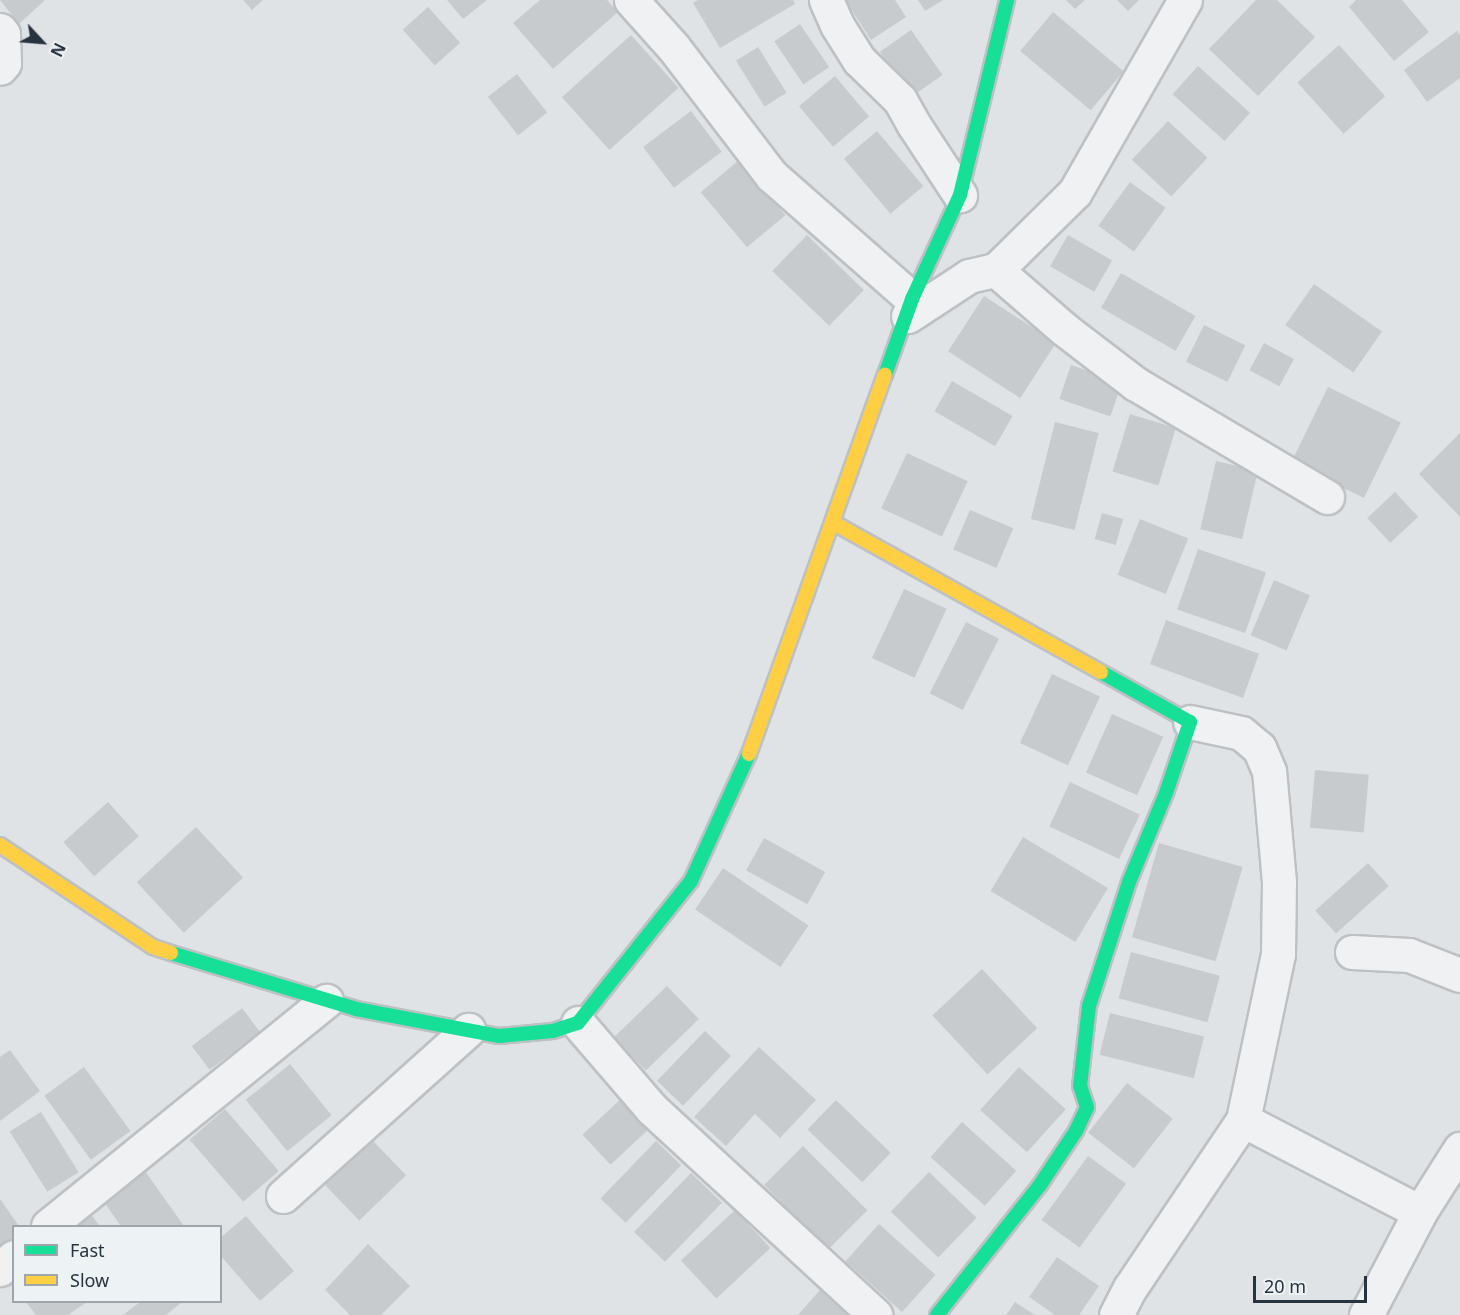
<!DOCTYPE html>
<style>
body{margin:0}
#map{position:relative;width:1460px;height:1315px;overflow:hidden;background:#e0e3e6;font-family:"Noto Sans",sans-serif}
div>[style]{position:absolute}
.building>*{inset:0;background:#c8cbce;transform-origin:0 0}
.roads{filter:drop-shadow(2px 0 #bec1c4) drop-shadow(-2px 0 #bec1c4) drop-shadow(0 2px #bec1c4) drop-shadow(0 -2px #bec1c4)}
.street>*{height:33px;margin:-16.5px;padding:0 16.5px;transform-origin:16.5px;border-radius:16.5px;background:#f0f1f2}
.fast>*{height:14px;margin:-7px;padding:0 7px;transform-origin:7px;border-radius:7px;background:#16e098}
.slow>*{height:14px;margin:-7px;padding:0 7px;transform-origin:7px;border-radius:7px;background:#ffcf43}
span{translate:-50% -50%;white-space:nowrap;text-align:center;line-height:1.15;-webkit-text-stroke:6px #edf2f5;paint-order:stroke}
.legend{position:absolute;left:12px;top:1225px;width:210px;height:78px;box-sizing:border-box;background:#edf2f5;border:2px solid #9ea6ac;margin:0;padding:8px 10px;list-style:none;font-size:18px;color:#27333f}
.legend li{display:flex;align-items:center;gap:12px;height:30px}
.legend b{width:30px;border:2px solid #9ea6ac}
.north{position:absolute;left:12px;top:12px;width:60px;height:60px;-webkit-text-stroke:4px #edf2f5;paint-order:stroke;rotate:116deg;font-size:16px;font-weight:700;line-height:24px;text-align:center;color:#27333f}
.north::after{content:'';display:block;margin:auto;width:21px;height:27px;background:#27333f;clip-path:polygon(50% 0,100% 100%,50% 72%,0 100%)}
.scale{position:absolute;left:1253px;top:1276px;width:114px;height:27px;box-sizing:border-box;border:3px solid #27333f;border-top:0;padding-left:8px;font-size:18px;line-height:21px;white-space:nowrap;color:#27333f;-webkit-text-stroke:4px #edf2f5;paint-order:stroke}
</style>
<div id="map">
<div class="building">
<i style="clip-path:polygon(0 0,45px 0,19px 24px)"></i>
<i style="clip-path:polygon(243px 0,263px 0,252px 10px)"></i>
<i style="clip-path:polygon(447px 0,487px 0,463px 19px)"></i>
<i style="clip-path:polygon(540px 0,607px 0,618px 12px,553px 69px,513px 23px)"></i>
<i style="clip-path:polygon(698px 0,793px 0,795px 4px,720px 48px,693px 3px)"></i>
<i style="clip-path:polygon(845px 0,895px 0,906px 17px,871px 40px)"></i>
<i style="clip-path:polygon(918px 0,943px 0,925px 11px)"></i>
<i style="clip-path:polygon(1066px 0,1085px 0,1075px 9px)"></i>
<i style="clip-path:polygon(1117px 0,1139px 0,1128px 11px)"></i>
<i style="clip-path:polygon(1256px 0,1277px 0,1315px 37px,1258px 96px,1209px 49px)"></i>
<i style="clip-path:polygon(1356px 0,1402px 0,1429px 32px,1394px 61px,1349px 7px)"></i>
<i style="left:428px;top:7px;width:48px;height:34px;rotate:48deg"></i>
<i style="left:1053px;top:12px;width:92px;height:51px;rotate:40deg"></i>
<i style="left:800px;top:24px;width:52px;height:31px;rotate:56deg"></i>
<i style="left:911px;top:30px;width:55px;height:38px;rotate:55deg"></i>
<i style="clip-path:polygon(1457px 31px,1460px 35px,1460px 78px,1427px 102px,1404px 70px)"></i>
<i style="left:631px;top:35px;width:71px;height:93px;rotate:48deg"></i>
<i style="left:1339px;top:45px;width:69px;height:56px;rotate:48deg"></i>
<i style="left:758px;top:47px;width:54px;height:26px;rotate:58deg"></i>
<i style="left:1198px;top:66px;width:70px;height:38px;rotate:42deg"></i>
<i style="left:517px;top:74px;width:49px;height:37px;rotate:52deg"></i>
<i style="left:835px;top:76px;width:53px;height:47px;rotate:50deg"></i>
<i style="left:691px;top:111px;width:51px;height:60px;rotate:53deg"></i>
<i style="left:1168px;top:121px;width:54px;height:53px;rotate:43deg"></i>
<i style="left:877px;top:131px;width:72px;height:43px;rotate:50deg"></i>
<i style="left:739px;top:160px;width:72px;height:50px;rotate:50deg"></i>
<i style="left:1130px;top:182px;width:44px;height:54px;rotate:36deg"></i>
<i style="left:807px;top:235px;width:79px;height:50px;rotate:44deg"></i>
<i style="left:1068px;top:235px;width:51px;height:36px;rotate:30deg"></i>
<i style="left:1121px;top:273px;width:86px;height:40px;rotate:30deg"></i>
<i style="left:1314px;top:284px;width:83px;height:50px;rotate:35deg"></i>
<i style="left:984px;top:296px;width:86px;height:66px;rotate:33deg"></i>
<i style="left:1204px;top:325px;width:46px;height:41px;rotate:26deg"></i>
<i style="left:1264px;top:343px;width:34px;height:31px;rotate:28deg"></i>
<i style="left:1071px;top:365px;width:54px;height:36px;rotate:19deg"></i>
<i style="left:952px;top:381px;width:70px;height:35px;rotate:30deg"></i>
<i style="left:1328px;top:387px;width:81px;height:84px;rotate:26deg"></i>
<i style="left:1130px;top:414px;width:48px;height:60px;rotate:17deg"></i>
<i style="left:1055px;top:422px;width:45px;height:100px;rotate:14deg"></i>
<i style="clip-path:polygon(1460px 433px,1460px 517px,1419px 474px)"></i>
<i style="left:907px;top:453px;width:67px;height:61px;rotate:25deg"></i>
<i style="left:1216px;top:461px;width:43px;height:70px;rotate:13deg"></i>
<i style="left:1395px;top:492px;width:34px;height:38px;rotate:47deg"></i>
<i style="left:970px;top:510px;width:47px;height:43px;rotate:23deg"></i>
<i style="left:1102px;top:513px;width:22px;height:27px;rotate:16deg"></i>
<i style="left:1140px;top:519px;width:52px;height:60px;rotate:22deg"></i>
<i style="left:1198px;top:549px;width:72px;height:64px;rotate:19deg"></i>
<i style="left:1274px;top:580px;width:39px;height:60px;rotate:23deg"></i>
<i style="left:904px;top:589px;width:47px;height:76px;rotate:25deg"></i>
<i style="left:1166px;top:620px;width:99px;height:47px;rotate:20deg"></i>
<i style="left:966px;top:622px;width:37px;height:80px;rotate:27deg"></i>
<i style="left:1052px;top:674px;width:53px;height:76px;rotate:25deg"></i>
<i style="left:1112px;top:714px;width:56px;height:64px;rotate:24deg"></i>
<i style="left:1315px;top:770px;width:54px;height:58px;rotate:5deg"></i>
<i style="left:1070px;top:782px;width:77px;height:49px;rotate:25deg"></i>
<i style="left:108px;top:802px;width:46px;height:60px;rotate:48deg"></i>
<i style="left:196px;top:827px;width:69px;height:81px;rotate:47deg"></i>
<i style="left:1023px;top:837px;width:99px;height:63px;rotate:31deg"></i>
<i style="left:764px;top:838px;width:70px;height:37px;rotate:29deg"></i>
<i style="left:1159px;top:843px;width:87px;height:98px;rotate:16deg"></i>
<i style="left:1368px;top:863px;width:31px;height:71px;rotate:48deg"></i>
<i style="left:723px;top:868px;width:103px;height:50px;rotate:34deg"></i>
<i style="left:1131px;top:952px;width:92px;height:48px;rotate:15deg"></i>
<i style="left:982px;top:969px;width:81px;height:68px;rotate:47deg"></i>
<i style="left:667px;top:986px;width:46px;height:74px;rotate:46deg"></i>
<i style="left:242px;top:1008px;width:30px;height:63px;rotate:53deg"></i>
<i style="left:1110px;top:1013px;width:97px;height:43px;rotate:14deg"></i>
<i style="left:705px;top:1031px;width:36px;height:69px;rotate:44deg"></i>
<i style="clip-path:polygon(759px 1047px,816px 1100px,780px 1138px,755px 1114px,726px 1146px,694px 1117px)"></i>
<i style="clip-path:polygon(10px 1050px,40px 1091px,0 1121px,0 1057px)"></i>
<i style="left:290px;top:1064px;width:66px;height:57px;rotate:51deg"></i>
<i style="left:84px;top:1067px;width:79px;height:49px;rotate:54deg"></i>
<i style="left:1019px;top:1067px;width:63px;height:58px;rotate:42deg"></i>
<i style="left:1127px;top:1083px;width:58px;height:63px;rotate:38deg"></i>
<i style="left:622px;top:1098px;width:41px;height:54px;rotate:47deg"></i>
<i style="left:836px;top:1100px;width:76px;height:41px;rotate:44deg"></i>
<i style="left:225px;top:1109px;width:82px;height:47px;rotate:49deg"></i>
<i style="left:41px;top:1112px;width:71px;height:37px;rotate:58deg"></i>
<i style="left:962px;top:1122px;width:73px;height:47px;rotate:42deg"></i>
<i style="left:372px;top:1140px;width:49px;height:65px;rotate:46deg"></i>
<i style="left:656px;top:1141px;width:35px;height:80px;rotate:44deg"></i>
<i style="left:803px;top:1146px;width:91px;height:55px;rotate:45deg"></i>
<i style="left:1088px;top:1156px;width:47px;height:79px;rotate:36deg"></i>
<i style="clip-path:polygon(145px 1171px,184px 1226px,121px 1226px,103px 1201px)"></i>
<i style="left:929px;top:1172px;width:66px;height:55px;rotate:44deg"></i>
<i style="left:691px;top:1173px;width:43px;height:82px;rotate:44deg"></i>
<i style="clip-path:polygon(0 1199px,19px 1226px,14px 1226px,14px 1238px,0 1248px)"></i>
<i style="left:735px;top:1210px;width:52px;height:74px;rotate:47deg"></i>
<i style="clip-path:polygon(90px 1213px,100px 1226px,71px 1226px)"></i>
<i style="clip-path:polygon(246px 1216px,294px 1271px,260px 1301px,220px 1255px,220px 1238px)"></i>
<i style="left:879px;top:1224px;width:76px;height:50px;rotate:42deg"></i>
<i style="clip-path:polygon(368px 1244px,410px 1286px,381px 1315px,350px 1315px,325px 1290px)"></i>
<i style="clip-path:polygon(1057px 1257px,1099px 1286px,1079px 1315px,1055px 1315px,1029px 1297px)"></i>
<i style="clip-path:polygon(820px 1290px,847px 1315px,798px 1315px)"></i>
<i style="clip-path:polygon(26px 1302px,87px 1302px,68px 1315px,36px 1315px)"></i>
<i style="clip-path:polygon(140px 1302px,182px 1302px,166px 1315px,123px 1315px)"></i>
<i style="clip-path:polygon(1015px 1302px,1035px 1315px,1006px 1315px)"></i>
</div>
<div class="roads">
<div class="street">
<i style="left:631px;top:0;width:64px;rotate:48.1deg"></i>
<i style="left:674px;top:48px;width:161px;rotate:52.6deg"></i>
<i style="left:772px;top:176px;width:186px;rotate:41.3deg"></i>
<i style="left:826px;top:0;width:27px;rotate:66deg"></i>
<i style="left:837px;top:25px;width:41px;rotate:57.8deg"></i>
<i style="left:859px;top:60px;width:57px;rotate:44.3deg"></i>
<i style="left:900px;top:100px;width:29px;rotate:61deg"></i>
<i style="left:914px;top:125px;width:84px;rotate:56.7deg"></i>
<i style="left:0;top:30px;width:5px;rotate:53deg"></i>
<i style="left:3px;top:34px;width:29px;rotate:88deg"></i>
<i style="left:4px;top:63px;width:6px;rotate:129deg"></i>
<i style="left:996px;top:270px;width:90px;rotate:40.9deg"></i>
<i style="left:1064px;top:329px;width:91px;rotate:37.4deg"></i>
<i style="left:1136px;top:384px;width:222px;rotate:30.6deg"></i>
<i style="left:908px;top:316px;width:73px;rotate:-33.3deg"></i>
<i style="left:969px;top:276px;width:28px;rotate:-13deg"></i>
<i style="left:996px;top:270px;width:111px;rotate:-44.6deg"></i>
<i style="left:1075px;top:192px;width:221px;rotate:-60.2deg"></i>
<i style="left:1352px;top:952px;width:57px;rotate:3deg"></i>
<i style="left:1409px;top:955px;width:55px;rotate:21.4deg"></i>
<i style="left:578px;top:1023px;width:113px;rotate:49.3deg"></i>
<i style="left:652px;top:1109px;width:304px;rotate:42.7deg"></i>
<i style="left:1243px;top:1120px;width:199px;rotate:27.5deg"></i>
<i style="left:283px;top:1196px;width:249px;rotate:-41.9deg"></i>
<i style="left:48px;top:1226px;width:358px;rotate:-39deg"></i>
<i style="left:0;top:1269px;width:18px;rotate:-41deg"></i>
<i style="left:1116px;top:1315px;width:30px;rotate:-63deg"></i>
<i style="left:1130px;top:1288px;width:202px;rotate:-56.1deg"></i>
<i style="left:1243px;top:1120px;width:170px;rotate:-78.1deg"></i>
<i style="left:1278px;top:954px;width:72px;rotate:-89.2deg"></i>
<i style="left:1279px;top:882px;width:111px;rotate:-95.1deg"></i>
<i style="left:1269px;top:771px;width:25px;rotate:-113deg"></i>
<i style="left:1259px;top:748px;width:23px;rotate:-140deg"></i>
<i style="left:1241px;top:733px;width:52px;rotate:-167.8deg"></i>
<i style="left:1366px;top:1315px;width:116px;rotate:-62.3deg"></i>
<i style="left:1420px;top:1212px;width:75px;rotate:-57.6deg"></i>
</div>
<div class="fast">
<i style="left:885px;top:375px;width:81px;rotate:-70.4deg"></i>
<i style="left:912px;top:299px;width:115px;rotate:-65.2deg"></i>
<i style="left:960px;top:195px;width:201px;rotate:-76.4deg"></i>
<i style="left:171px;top:953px;width:193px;rotate:16.8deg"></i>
<i style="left:356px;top:1009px;width:146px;rotate:10.7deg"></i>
<i style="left:499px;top:1036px;width:54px;rotate:-5.3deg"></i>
<i style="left:553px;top:1031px;width:26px;rotate:-18deg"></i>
<i style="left:578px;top:1023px;width:181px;rotate:-51.5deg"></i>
<i style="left:691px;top:881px;width:140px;rotate:-65.5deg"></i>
<i style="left:937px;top:1315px;width:166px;rotate:-51.6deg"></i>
<i style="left:1040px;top:1185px;width:65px;rotate:-56.3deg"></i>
<i style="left:1076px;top:1131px;width:26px;rotate:-65deg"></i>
<i style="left:1087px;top:1107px;width:22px;rotate:-108deg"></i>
<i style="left:1080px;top:1086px;width:81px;rotate:-83.6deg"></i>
<i style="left:1089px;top:1006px;width:130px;rotate:-72.1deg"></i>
<i style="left:1129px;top:882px;width:96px;rotate:-67.4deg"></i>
<i style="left:1166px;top:793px;width:75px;rotate:-71.3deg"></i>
<i style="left:1190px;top:722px;width:102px;rotate:-150.7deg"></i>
</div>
<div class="slow">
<i style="left:834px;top:523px;width:306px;rotate:29.2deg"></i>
<i style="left:749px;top:754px;width:403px;rotate:-70.3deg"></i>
<i style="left:0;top:845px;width:184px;rotate:33.7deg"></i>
<i style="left:153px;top:947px;width:19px;rotate:18deg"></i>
</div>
</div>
<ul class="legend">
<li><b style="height:8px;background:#16e098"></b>Fast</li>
<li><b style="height:8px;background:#ffcf43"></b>Slow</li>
</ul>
<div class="north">N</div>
<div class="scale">20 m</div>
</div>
